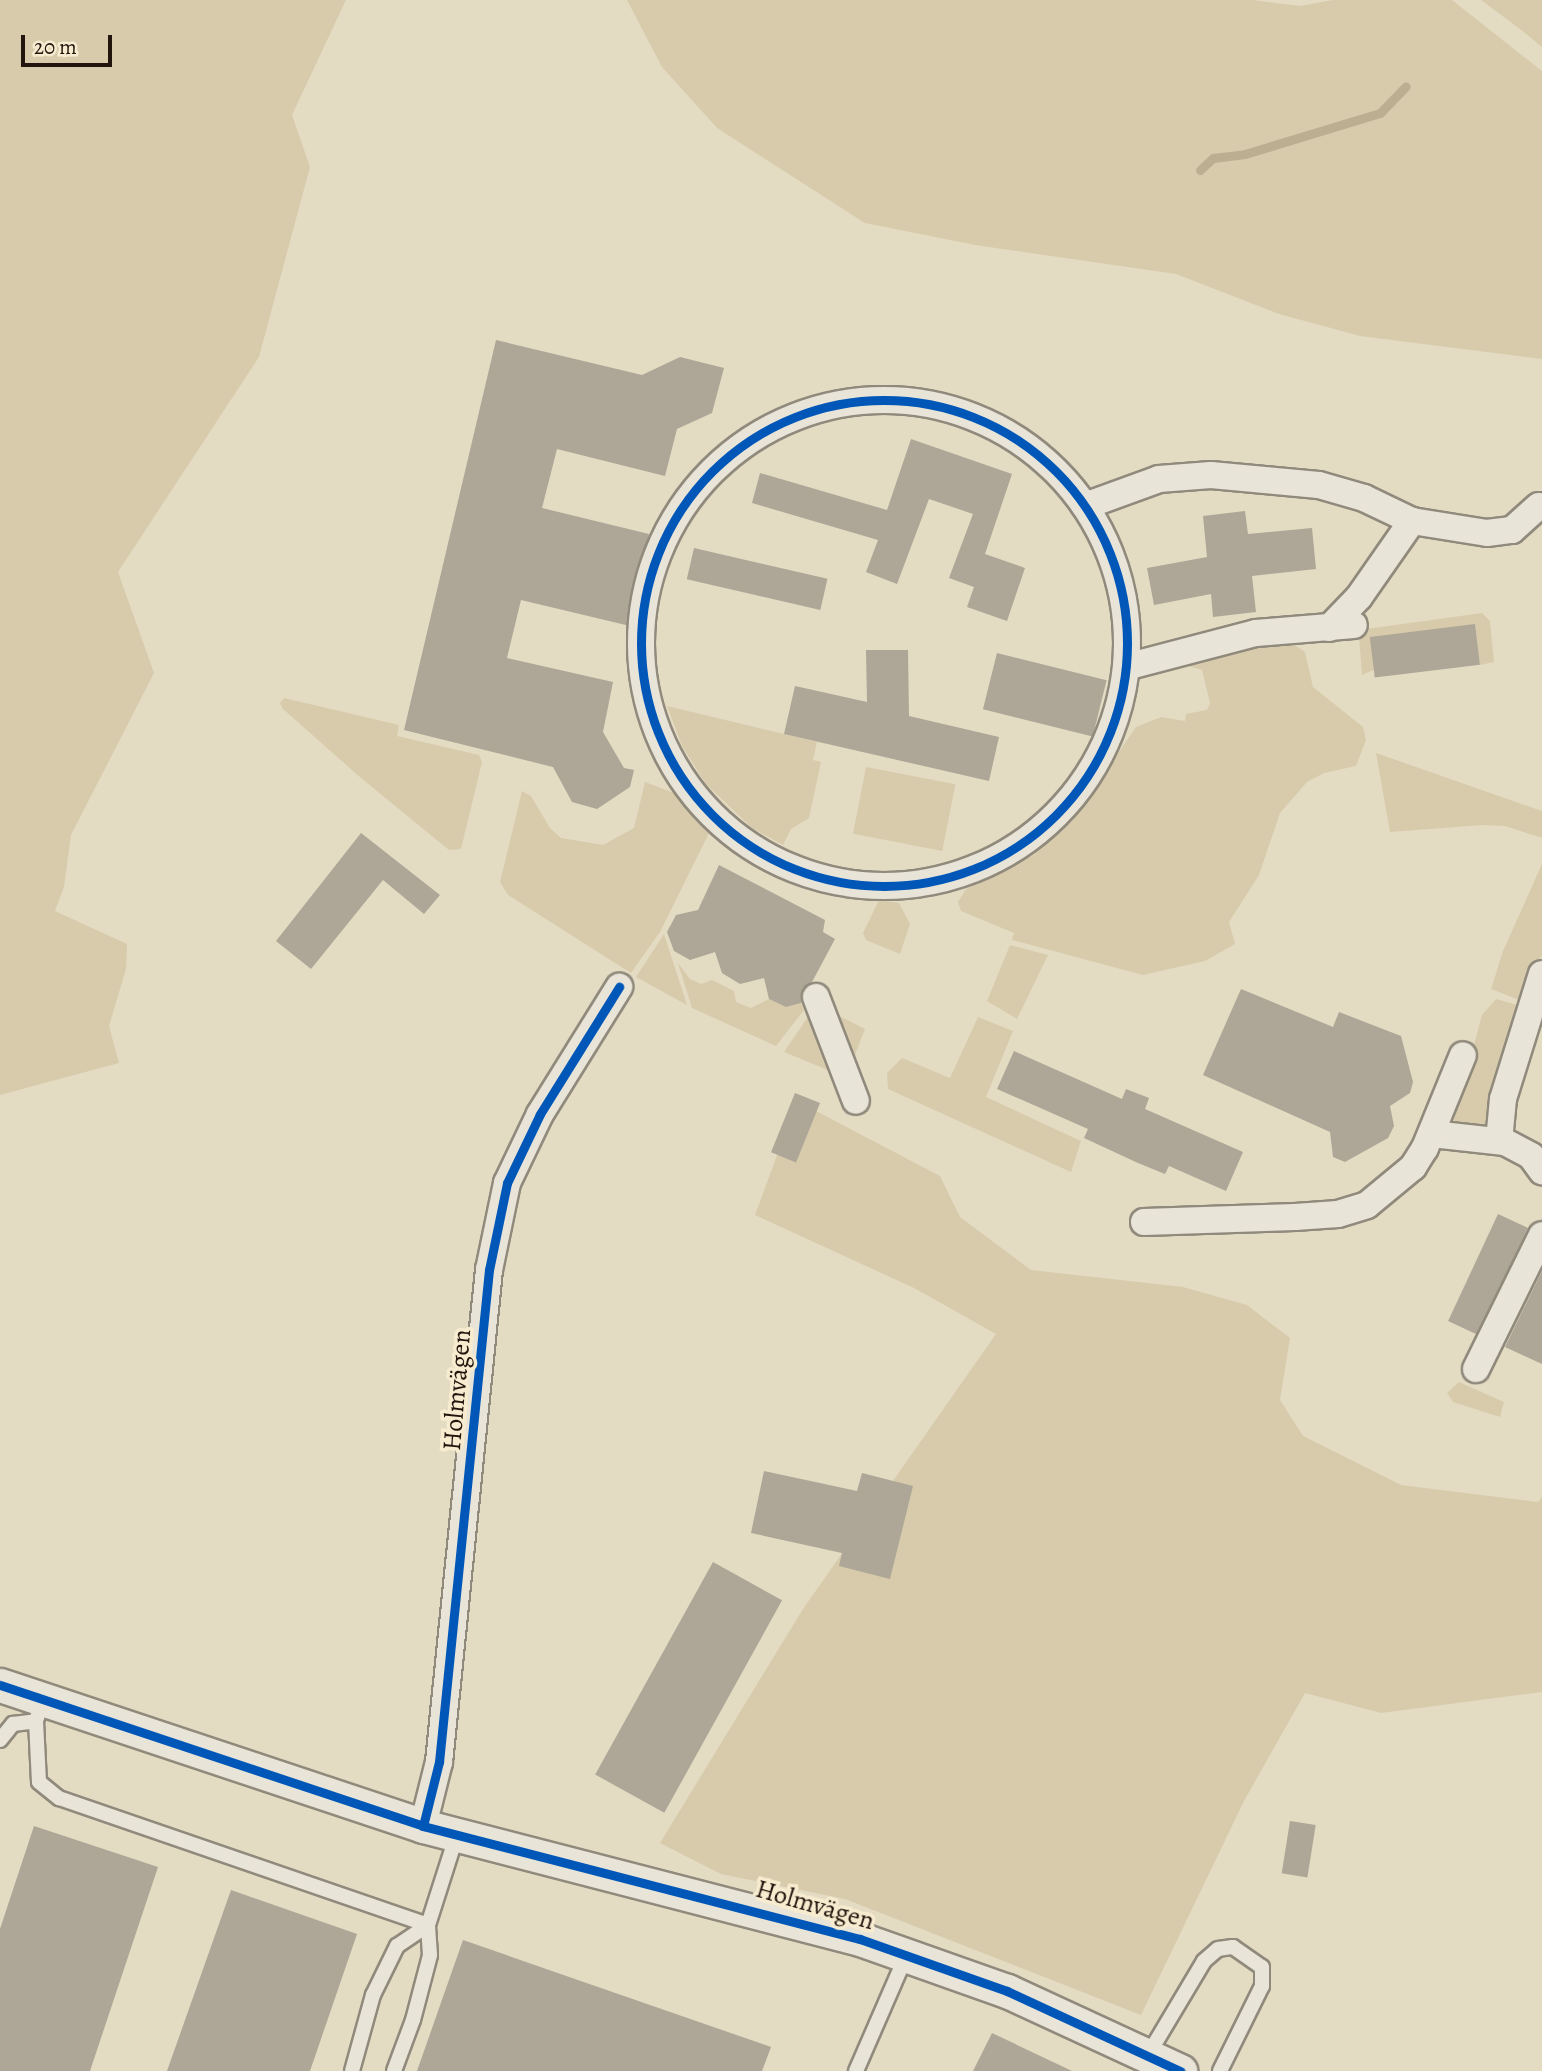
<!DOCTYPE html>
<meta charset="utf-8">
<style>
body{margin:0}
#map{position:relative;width:1542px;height:2071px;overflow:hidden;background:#e4dbc3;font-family:Alegreya,serif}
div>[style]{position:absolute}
.green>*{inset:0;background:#d8cbac;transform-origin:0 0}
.stream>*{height:9px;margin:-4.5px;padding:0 4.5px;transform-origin:4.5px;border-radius:4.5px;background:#bcaf91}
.building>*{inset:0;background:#aea696;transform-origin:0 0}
.roads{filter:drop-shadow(2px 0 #908a7c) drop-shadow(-2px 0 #908a7c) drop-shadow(0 2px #908a7c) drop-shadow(0 -2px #908a7c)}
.service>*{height:14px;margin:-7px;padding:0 7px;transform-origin:7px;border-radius:7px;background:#e9e4d8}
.minor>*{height:26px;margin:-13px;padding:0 13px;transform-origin:13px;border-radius:13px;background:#e9e4d8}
.minor>.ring{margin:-13px;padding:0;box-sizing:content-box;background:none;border:26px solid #e9e4d8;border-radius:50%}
.tertiary>*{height:33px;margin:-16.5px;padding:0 16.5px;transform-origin:16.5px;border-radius:16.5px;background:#e9e4d8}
.cycleway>*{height:9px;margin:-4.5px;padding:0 4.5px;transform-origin:4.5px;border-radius:4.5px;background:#0057b8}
.cycleway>.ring{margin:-4.5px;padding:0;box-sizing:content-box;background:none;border:9px solid #0057b8;border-radius:50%}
span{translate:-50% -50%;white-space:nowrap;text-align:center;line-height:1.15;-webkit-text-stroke:7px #f7eccf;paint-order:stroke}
.street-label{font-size:26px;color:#21150e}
.scale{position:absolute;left:21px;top:35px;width:91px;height:32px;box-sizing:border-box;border:4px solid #21150e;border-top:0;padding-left:9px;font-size:21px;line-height:24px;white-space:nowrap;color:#21150e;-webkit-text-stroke:5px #f7eccf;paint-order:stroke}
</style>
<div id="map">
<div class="green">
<i style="clip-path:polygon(0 0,346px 0,292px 115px,310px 167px,259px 357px,118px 572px,154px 673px,71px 835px,64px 887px,55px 911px,127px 944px,126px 969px,109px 1026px,119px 1063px,0 1095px)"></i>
<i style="clip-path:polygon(627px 0,1253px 0,1300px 6px,1333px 0,1452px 0,1542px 71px,1542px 359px,1360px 336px,1279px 314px,1176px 274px,975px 245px,865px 223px,717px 128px,662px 67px)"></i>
<i style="clip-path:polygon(1481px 0,1542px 0,1542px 47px,1520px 29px)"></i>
<i style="clip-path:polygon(1482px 613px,1490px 621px,1494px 662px,1480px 665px,1475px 625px,1362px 675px,1359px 636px,1366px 629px)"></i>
<i style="clip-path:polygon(1289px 641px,1305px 652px,1313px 687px,1363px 727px,1366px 740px,1356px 766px,1324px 773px,1307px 782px,1280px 813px,1259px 875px,1229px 922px,1235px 944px,1205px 961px,1143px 975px,1012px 940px,1014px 933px,961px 911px,958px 902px,966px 889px,1035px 854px,1073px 819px,1136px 727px,1161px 717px,1185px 721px,1186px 714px,1207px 710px,1210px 703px,1202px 670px,1182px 664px,1220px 648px)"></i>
<i style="clip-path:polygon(284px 698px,399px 725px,397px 736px,479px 755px,482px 762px,461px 849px,449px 850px,361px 778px,283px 709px,280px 703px)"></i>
<i style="clip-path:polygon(667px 706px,817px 742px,813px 760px,821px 762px,809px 818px,791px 829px,783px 845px,752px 828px,706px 784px,682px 746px)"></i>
<i style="clip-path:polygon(1376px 753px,1542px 811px,1542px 838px,1505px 826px,1483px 825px,1390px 832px)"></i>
<i style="left:866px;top:767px;width:91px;height:68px;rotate:11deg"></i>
<i style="clip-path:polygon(645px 782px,682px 796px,710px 831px,660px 932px,631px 973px,508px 895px,500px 882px,522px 791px,531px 796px,550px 828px,561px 838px,603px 845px,634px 828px)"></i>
<i style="clip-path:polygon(1542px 864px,1542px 954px,1527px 995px,1519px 1000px,1491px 989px,1503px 951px)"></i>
<i style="clip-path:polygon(879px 900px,899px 903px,910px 924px,900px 954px,866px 940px,863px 933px)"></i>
<i style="clip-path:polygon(664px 934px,687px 1005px,636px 977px)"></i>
<i style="clip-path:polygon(1010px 945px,1048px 955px,1017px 1019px,987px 1001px)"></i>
<i style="clip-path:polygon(678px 963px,690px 979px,701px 984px,712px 980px,734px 991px,736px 1002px,751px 1008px,769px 999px,786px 1007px,801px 1003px,804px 1010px,776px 1046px,692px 1008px)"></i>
<i style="clip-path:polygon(1496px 999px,1521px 1006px,1492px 1121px,1486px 1130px,1465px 1129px,1453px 1123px,1482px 1015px)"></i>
<i style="clip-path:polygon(814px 1008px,835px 1073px,784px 1052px)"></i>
<i style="clip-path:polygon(833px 1013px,865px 1029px,851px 1065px)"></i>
<i style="clip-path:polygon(978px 1017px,1013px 1031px,986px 1097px,1081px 1141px,1071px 1172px,888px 1089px,887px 1073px,902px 1058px,950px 1078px)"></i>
<i style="clip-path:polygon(797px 1101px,940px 1176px,960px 1217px,1031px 1270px,1183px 1287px,1247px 1305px,1290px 1338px,1280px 1400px,1303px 1436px,1401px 1485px,1538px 1502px,1542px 1497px,1542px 1692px,1381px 1713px,1305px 1693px,1244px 1801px,1141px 2015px,845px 1899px,721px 1874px,660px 1843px,803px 1609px,996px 1334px,914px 1288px,755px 1215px)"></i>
<i style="clip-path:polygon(1459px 1382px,1504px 1402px,1500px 1417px,1453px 1402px,1447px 1393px)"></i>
</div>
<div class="stream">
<i style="left:1200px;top:170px;width:18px;rotate:-43deg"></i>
<i style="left:1213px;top:158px;width:32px;rotate:-7deg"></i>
<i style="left:1245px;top:154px;width:141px;rotate:-16.9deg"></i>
<i style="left:1380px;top:113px;width:37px;rotate:-46deg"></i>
</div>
<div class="building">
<i style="clip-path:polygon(496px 340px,642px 375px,680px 357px,724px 368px,712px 413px,677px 429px,665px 476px,557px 449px,542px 508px,649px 534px,630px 626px,521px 600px,507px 658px,613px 682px,603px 732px,624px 768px,634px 770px,630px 787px,597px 809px,572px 802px,553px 767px,404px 730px)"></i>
<i style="clip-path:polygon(911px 439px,1012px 474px,985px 554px,1025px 568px,1007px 621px,967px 607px,974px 587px,949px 578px,973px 514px,929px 499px,897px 584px,866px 572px,878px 540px,752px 503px,760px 473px,887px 510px)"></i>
<i style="clip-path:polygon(1245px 511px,1248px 534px,1312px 528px,1316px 569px,1252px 576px,1256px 612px,1213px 617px,1211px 594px,1154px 605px,1147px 568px,1207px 557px,1203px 516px)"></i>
<i style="left:694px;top:548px;width:137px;height:32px;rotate:13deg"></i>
<i style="left:1475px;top:624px;width:41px;height:106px;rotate:83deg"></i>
<i style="clip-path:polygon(866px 650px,908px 650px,909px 716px,999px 737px,989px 781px,784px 734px,795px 686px,867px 702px)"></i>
<i style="left:997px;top:653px;width:113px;height:58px;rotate:14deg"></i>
<i style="clip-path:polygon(361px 833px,440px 895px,424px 914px,383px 880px,311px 969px,276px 941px)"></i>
<i style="clip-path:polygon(719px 865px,825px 920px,823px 932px,835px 939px,812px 982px,803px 988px,801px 1003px,786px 1007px,769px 999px,764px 978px,740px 984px,722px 973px,715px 952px,690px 960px,674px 951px,667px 932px,676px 915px,698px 910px)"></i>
<i style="clip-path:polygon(1241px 989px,1333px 1027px,1339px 1012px,1401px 1036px,1413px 1082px,1410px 1093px,1390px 1106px,1394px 1126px,1388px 1138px,1345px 1162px,1333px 1157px,1330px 1132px,1203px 1075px)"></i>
<i style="clip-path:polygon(1014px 1051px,1122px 1099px,1126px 1089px,1149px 1098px,1145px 1109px,1243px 1152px,1226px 1191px,1169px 1166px,1165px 1174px,1138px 1163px,1084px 1138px,1088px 1129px,997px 1089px)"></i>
<i style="left:795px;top:1093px;width:27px;height:64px;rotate:22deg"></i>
<i style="left:1498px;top:1214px;width:33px;height:118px;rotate:25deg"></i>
<i style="clip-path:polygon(1542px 1271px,1542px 1364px,1505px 1347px)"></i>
<i style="clip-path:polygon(764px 1471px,857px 1491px,862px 1473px,913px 1486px,890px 1579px,839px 1566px,842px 1553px,751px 1533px)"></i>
<i style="left:713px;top:1562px;width:79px;height:243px;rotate:29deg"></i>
<i style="left:1290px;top:1821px;width:26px;height:53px;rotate:9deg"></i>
<i style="clip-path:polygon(34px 1826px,158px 1867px,90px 2071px,0 2071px,0 1929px)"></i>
<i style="clip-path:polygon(231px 1890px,357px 1934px,310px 2071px,167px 2071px)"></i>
<i style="clip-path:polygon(463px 1940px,771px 2047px,762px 2071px,417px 2071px)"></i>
<i style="clip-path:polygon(992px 2033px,1072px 2071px,973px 2071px)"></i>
</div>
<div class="roads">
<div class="service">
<i style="left:36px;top:1721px;width:61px;rotate:87.2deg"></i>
<i style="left:39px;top:1782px;width:26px;rotate:39deg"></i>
<i style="left:59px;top:1798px;width:390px;rotate:19deg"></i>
<i style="left:428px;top:1925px;width:96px;rotate:-72.3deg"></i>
<i style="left:0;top:1740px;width:21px;rotate:-51deg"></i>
<i style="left:13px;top:1724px;width:23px;rotate:-7deg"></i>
<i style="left:36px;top:1721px;width:6px;rotate:-72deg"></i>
<i style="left:1148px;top:2055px;width:109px;rotate:-59.2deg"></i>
<i style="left:1204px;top:1961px;width:18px;rotate:-41deg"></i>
<i style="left:1218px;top:1949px;width:15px;rotate:-8deg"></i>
<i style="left:1233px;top:1947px;width:35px;rotate:35deg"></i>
<i style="left:1262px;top:1967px;width:19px;rotate:90deg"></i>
<i style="left:1262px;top:1986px;width:95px;rotate:116.3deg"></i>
<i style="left:352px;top:2071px;width:79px;rotate:-74.6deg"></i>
<i style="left:373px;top:1995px;width:55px;rotate:-63.9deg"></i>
<i style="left:397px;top:1946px;width:37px;rotate:-34deg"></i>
<i style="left:394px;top:2071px;width:54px;rotate:-69.6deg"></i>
<i style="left:413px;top:2020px;width:67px;rotate:-75.3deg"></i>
<i style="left:430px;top:1955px;width:30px;rotate:-94deg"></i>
<i style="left:856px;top:2071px;width:125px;rotate:-66.5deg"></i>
</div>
<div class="minor">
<i class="ring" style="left:641px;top:400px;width:460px;height:460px"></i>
<i style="left:1085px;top:506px;width:79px;rotate:-20deg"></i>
<i style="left:1159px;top:479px;width:52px;rotate:-4.4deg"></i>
<i style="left:1211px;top:475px;width:108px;rotate:5.3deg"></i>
<i style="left:1319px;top:485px;width:47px;rotate:16.1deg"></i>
<i style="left:1364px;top:498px;width:53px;rotate:25.6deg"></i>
<i style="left:1412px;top:521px;width:76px;rotate:9.1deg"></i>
<i style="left:1487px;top:533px;width:25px;rotate:-7deg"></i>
<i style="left:1512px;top:530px;width:36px;rotate:-42deg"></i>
<i style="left:1329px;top:628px;width:43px;rotate:-45.9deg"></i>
<i style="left:1359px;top:597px;width:93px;rotate:-55.1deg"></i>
<i style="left:1126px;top:667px;width:134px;rotate:-14.7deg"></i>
<i style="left:1256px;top:633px;width:98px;rotate:-4.7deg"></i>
<i style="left:816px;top:997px;width:111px;rotate:69deg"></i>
<i style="left:1432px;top:1134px;width:73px;rotate:6.3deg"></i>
<i style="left:1505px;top:1142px;width:30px;rotate:28deg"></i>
<i style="left:1531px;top:1156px;width:19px;rotate:54deg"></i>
<i style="left:1499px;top:1141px;width:42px;rotate:-84.6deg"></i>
<i style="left:1503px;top:1099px;width:131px;rotate:-72.7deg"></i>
<i style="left:1144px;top:1222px;width:151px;rotate:-1.9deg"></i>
<i style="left:1295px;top:1217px;width:43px;rotate:-4deg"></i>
<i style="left:1338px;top:1214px;width:30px;rotate:-17deg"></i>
<i style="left:1367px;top:1205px;width:60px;rotate:-39.6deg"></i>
<i style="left:1413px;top:1167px;width:22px;rotate:-58deg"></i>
<i style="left:1425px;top:1148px;width:100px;rotate:-67.8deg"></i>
<i style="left:1476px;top:1369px;width:149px;rotate:-63.8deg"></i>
<i style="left:423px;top:1826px;width:66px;rotate:-76deg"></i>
<i style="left:439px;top:1762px;width:495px;rotate:-84.2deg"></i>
<i style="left:489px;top:1270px;width:89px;rotate:-78.3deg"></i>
<i style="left:507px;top:1183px;width:76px;rotate:-64.4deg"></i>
<i style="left:540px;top:1114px;width:150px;rotate:-58.1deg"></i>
</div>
<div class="tertiary">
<i style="left:0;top:1685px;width:446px;rotate:18.4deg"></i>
<i style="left:423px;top:1826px;width:451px;rotate:14.5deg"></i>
<i style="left:860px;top:1939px;width:156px;rotate:19.5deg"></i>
<i style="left:1007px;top:1991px;width:191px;rotate:24.8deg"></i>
</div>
</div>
<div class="cycleway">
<i class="ring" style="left:641px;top:400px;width:477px;height:477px"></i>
<i style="left:0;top:1685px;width:446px;rotate:18.4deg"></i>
<i style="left:423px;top:1826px;width:451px;rotate:14.5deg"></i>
<i style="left:860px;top:1939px;width:156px;rotate:19.5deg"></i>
<i style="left:1007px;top:1991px;width:191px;rotate:24.8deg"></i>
<i style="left:423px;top:1826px;width:66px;rotate:-76deg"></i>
<i style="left:439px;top:1762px;width:495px;rotate:-84.2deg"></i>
<i style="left:489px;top:1270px;width:89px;rotate:-78.3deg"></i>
<i style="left:507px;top:1183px;width:76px;rotate:-64.4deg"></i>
<i style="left:540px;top:1114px;width:150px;rotate:-58.1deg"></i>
</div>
<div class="street-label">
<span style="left:457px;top:1390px;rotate:-85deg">Holmvägen</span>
<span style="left:815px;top:1905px;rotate:16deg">Holmvägen</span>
</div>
<div class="scale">20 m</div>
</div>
